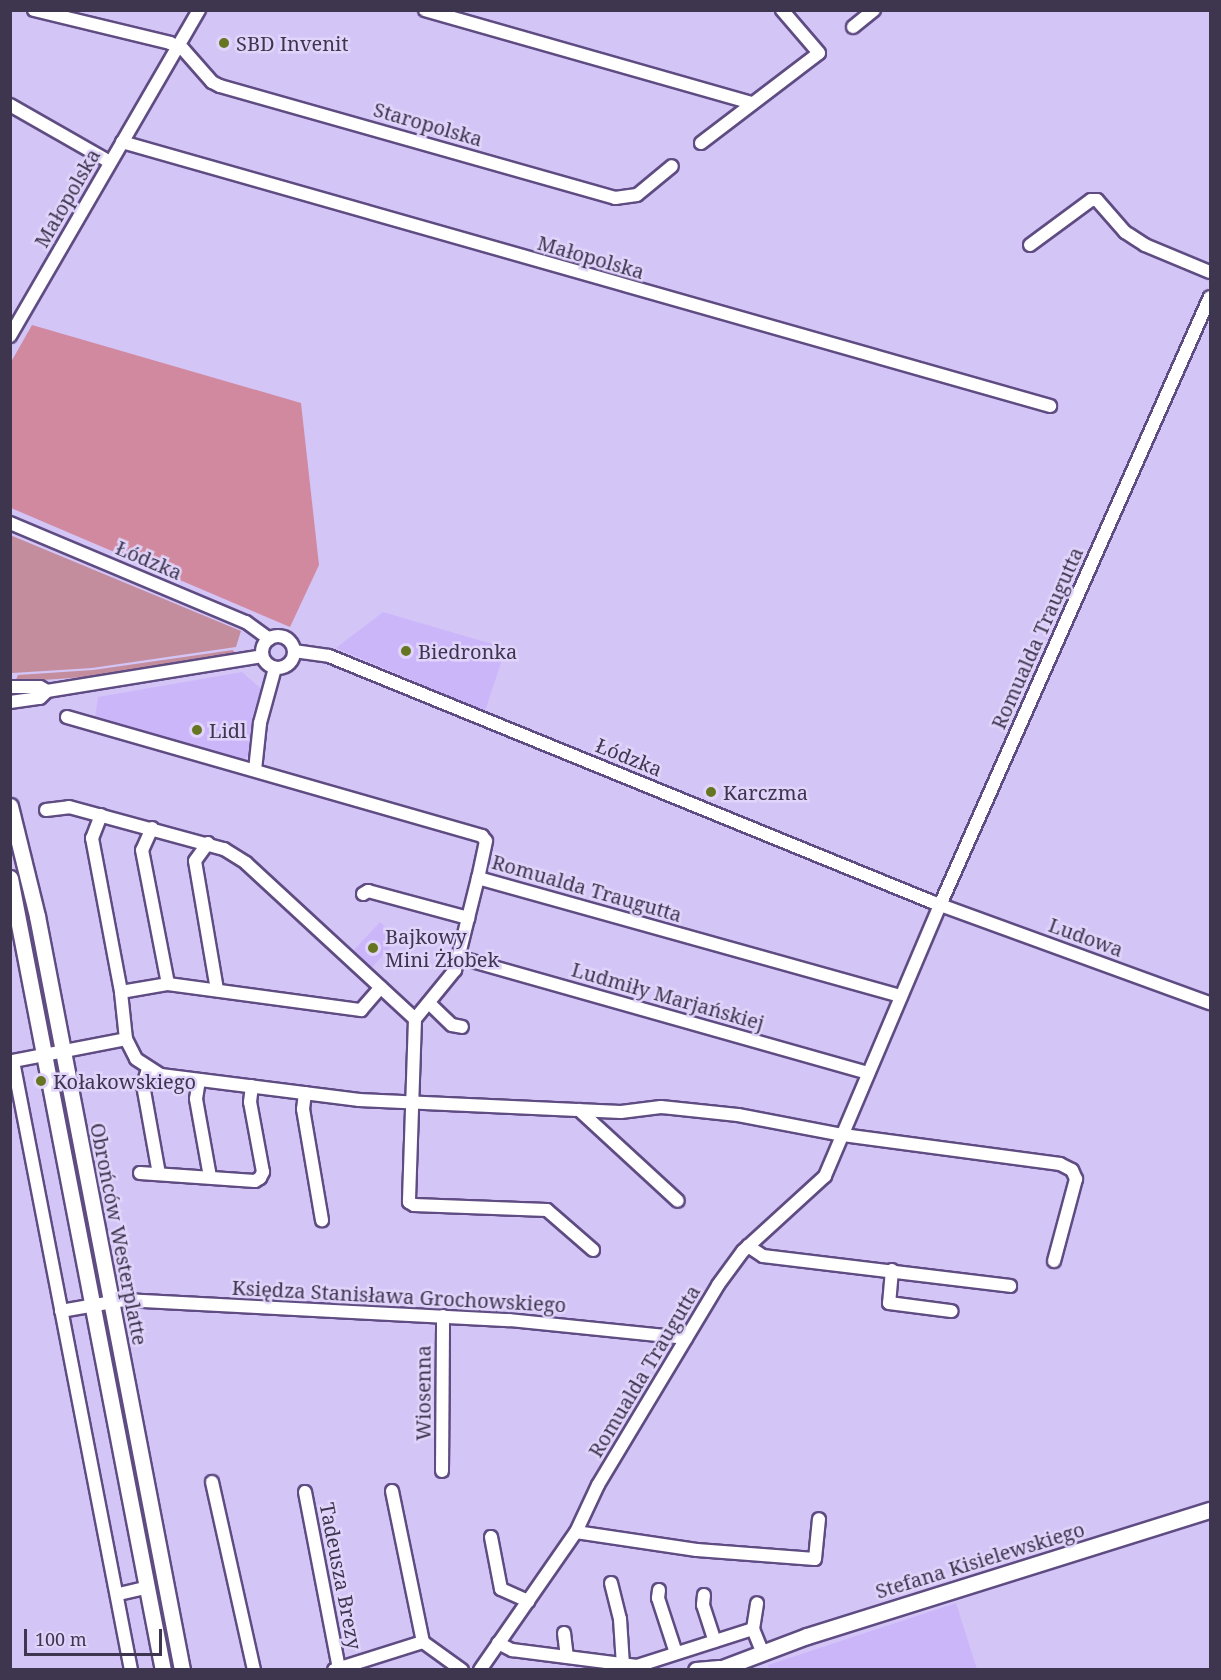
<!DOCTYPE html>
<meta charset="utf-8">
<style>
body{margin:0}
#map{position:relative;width:1221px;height:1680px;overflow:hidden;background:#d4c5f7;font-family:"Noto Serif",serif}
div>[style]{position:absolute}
.built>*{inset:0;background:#ccb6fa;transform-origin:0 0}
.green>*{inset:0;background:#c48d9e}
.forest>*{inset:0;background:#d189a0}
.roads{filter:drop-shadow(2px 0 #5f4c82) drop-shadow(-2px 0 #5f4c82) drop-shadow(0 2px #5f4c82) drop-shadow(0 -2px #5f4c82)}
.minor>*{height:12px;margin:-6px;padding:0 6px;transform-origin:6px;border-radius:6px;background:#fff}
.minor>.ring{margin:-6px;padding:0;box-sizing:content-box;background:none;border:12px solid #fff;border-radius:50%}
.major>*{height:15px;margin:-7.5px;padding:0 7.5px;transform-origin:7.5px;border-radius:7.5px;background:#fff}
.dots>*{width:16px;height:16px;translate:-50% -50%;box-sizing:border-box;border:3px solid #e0d4fa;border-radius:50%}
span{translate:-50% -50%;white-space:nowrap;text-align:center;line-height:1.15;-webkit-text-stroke:5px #e0d4fa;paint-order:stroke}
.poi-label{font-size:20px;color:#3e364f}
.left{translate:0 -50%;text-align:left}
.street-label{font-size:20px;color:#3e364f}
.frame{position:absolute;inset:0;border:12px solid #3e364f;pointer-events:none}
.scale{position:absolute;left:24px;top:1629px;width:138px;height:27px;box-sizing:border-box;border:3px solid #3e364f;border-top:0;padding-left:8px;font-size:18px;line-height:21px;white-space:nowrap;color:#3e364f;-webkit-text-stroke:4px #e0d4fa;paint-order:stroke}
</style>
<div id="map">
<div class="built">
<i style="clip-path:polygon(383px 612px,506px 648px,485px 711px,336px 648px)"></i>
<i style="clip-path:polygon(242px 672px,261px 689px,252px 717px,250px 754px,243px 760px,95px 718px,98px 697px)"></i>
<i style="left:380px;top:922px;width:25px;height:41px;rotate:43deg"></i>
<i style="clip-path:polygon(956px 1603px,977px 1669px,769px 1669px,768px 1665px)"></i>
</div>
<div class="green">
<i style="clip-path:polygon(10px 535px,241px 631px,236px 647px,92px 668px,12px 673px)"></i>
<i style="clip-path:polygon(233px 650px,236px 657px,113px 675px,15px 682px,18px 675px,93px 670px)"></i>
<i style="clip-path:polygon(105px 1332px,126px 1440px,139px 1484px,177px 1669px,170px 1669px,102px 1333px)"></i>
</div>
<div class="forest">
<i style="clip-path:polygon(32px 325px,301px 403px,319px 565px,290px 627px,11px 508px,11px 362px)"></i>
</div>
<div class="roads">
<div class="minor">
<i style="left:34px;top:10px;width:140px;rotate:13.6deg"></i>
<i style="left:170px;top:43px;width:14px;rotate:25deg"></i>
<i style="left:183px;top:49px;width:44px;rotate:48.7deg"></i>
<i style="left:212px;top:82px;width:9px;rotate:27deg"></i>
<i style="left:220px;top:86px;width:411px;rotate:15.8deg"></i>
<i style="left:615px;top:198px;width:22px;rotate:-8deg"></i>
<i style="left:637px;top:195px;width:45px;rotate:-39.6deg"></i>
<i style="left:425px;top:10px;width:340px;rotate:15.9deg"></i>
<i style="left:853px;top:27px;width:27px;rotate:-39deg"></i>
<i style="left:10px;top:105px;width:115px;rotate:29.7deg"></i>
<i style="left:122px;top:142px;width:965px;rotate:15.88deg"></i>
<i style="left:701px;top:143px;width:148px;rotate:-37.3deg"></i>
<i style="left:819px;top:53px;width:57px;rotate:-130.7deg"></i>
<i style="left:1030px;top:245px;width:76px;rotate:-36.4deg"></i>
<i style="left:1091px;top:200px;width:6px"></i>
<i style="left:1097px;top:200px;width:43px;rotate:48.8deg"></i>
<i style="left:1125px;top:232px;width:24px;rotate:33deg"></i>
<i style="left:1145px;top:245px;width:70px;rotate:22.6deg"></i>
<i style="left:10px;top:336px;width:377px;rotate:-59.9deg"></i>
<i style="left:10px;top:523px;width:256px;rotate:22.8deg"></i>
<i style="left:246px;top:622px;width:29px;rotate:36deg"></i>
<i class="ring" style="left:262px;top:636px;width:20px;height:20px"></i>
<i style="left:294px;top:651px;width:35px;rotate:8deg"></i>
<i style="left:329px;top:656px;width:651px;rotate:22.19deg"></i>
<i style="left:932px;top:902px;width:296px;rotate:20deg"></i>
<i style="left:10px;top:687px;width:30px"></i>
<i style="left:40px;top:687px;width:8px;rotate:30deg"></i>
<i style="left:10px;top:702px;width:30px;rotate:-8deg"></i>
<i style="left:40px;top:698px;width:10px;rotate:-45deg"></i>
<i style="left:47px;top:691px;width:218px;rotate:-9.2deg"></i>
<i style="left:67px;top:717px;width:432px;rotate:16deg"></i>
<i style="left:482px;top:836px;width:6px;rotate:51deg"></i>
<i style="left:486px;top:841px;width:38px;rotate:102deg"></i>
<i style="left:478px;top:878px;width:439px;rotate:15.6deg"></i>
<i style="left:255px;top:770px;width:47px;rotate:-83.9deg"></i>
<i style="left:260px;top:723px;width:57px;rotate:-74.7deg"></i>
<i style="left:46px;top:810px;width:23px;rotate:-7deg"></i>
<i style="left:69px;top:807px;width:161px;rotate:15.2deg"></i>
<i style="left:224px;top:849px;width:26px;rotate:32deg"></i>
<i style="left:246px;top:863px;width:230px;rotate:42.7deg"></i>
<i style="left:101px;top:815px;width:25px;rotate:111deg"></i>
<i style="left:92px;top:838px;width:157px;rotate:79.3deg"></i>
<i style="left:152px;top:828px;width:24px;rotate:114deg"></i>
<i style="left:142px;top:850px;width:136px;rotate:79deg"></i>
<i style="left:208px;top:843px;width:22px;rotate:126deg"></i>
<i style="left:195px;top:861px;width:131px;rotate:80.3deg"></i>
<i style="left:478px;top:878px;width:95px;rotate:104deg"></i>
<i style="left:455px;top:970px;width:63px;rotate:129.2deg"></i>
<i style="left:415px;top:1019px;width:183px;rotate:91.9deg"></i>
<i style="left:409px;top:1202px;width:6px;rotate:31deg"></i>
<i style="left:414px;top:1205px;width:133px;rotate:2.2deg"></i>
<i style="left:547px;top:1210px;width:61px;rotate:41deg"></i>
<i style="left:363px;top:894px;width:6px;rotate:-31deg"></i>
<i style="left:368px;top:891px;width:104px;rotate:15.1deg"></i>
<i style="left:458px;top:957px;width:426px;rotate:15.8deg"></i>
<i style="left:430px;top:1004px;width:30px;rotate:44deg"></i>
<i style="left:452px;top:1025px;width:10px;rotate:11deg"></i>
<i style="left:126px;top:1039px;width:47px;rotate:-96.1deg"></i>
<i style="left:121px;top:992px;width:48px;rotate:-9.7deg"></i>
<i style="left:168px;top:984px;width:195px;rotate:7.7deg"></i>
<i style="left:361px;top:1010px;width:30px;rotate:-49deg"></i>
<i style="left:148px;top:1069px;width:17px;rotate:107deg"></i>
<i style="left:143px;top:1085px;width:90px;rotate:79.8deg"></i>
<i style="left:199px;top:1080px;width:19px;rotate:99deg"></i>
<i style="left:196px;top:1099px;width:79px;rotate:79.8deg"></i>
<i style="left:305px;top:1093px;width:16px;rotate:97deg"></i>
<i style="left:303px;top:1109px;width:113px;rotate:80.3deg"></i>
<i style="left:579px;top:1110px;width:134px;rotate:42.6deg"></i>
<i style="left:140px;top:1173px;width:115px;rotate:4deg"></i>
<i style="left:255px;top:1181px;width:6px;rotate:-31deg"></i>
<i style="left:260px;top:1178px;width:7px;rotate:-63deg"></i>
<i style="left:263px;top:1172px;width:71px;rotate:-100.5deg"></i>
<i style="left:250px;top:1102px;width:16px;rotate:-83deg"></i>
<i style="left:748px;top:1246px;width:18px;rotate:34deg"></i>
<i style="left:763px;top:1256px;width:249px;rotate:6.9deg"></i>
<i style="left:892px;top:1270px;width:33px;rotate:95deg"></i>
<i style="left:889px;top:1303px;width:63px;rotate:7.4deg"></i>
<i style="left:61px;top:1311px;width:64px;rotate:-9.9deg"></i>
<i style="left:124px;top:1300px;width:386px;rotate:3deg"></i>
<i style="left:509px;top:1320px;width:178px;rotate:5.8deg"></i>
<i style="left:442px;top:1471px;width:155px;rotate:-89.6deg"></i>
<i style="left:212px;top:1482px;width:193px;rotate:77.4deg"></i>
<i style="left:392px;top:1491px;width:154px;rotate:78.4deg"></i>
<i style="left:305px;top:1492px;width:179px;rotate:79.1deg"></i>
<i style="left:576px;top:1532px;width:122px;rotate:8.5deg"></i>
<i style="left:697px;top:1550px;width:118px;rotate:4.4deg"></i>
<i style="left:815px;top:1559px;width:40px;rotate:-84.3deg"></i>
<i style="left:491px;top:1537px;width:53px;rotate:79.1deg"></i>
<i style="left:501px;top:1589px;width:30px;rotate:24deg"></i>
<i style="left:611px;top:1583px;width:37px;rotate:76deg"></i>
<i style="left:620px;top:1619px;width:46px;rotate:86.3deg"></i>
<i style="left:659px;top:1590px;width:8px;rotate:97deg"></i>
<i style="left:658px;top:1598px;width:58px;rotate:71.9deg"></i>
<i style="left:119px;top:1594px;width:28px;rotate:-13deg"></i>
<i style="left:704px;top:1595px;width:10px;rotate:96deg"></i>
<i style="left:703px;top:1605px;width:38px;rotate:72deg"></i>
<i style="left:753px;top:1629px;width:26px;rotate:-81deg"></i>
<i style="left:564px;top:1633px;width:24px;rotate:83deg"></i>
<i style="left:498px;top:1643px;width:16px;rotate:27deg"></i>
<i style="left:512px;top:1650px;width:126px;rotate:7.3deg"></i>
<i style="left:637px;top:1666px;width:122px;rotate:-17.7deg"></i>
<i style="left:753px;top:1629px;width:24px;rotate:68deg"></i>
<i style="left:131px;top:1670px;width:620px;rotate:-100.97deg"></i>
<i style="left:13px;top:1061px;width:115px;rotate:-11deg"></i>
<i style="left:126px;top:1039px;width:22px;rotate:63deg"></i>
<i style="left:136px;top:1059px;width:30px;rotate:33deg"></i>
<i style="left:161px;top:1075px;width:200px;rotate:7.2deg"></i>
<i style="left:359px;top:1100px;width:262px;rotate:2.6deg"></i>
<i style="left:621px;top:1112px;width:40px;rotate:-7.1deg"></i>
<i style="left:661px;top:1107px;width:77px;rotate:5.9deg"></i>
<i style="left:738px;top:1115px;width:107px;rotate:10.8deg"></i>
<i style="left:843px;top:1135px;width:219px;rotate:7.6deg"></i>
<i style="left:1060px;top:1164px;width:13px;rotate:27deg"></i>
<i style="left:1072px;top:1170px;width:10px;rotate:66deg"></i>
<i style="left:1076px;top:1179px;width:85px;rotate:105deg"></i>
<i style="left:334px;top:1670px;width:93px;rotate:-17.5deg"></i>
<i style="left:423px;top:1642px;width:48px;rotate:35.7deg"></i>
<i style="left:480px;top:1670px;width:168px;rotate:-55.2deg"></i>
<i style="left:576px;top:1532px;width:52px;rotate:-64.9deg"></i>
<i style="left:598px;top:1485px;width:233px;rotate:-59deg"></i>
<i style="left:718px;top:1285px;width:42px;rotate:-53.7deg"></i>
<i style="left:743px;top:1251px;width:111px;rotate:-42.4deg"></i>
<i style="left:825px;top:1176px;width:294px;rotate:-67deg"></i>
<i style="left:940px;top:905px;width:665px;rotate:-66.06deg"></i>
</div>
<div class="major">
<i style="left:10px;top:806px;width:113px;rotate:76.2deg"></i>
<i style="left:37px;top:916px;width:768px;rotate:79.11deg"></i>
<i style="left:10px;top:878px;width:807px;rotate:79.07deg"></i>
<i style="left:696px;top:1670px;width:23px;rotate:-5deg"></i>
<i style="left:717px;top:1670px;width:96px;rotate:-20.7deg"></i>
<i style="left:807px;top:1636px;width:422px;rotate:-17.4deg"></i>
</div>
</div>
<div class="dots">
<i style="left:224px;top:43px;background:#667522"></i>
<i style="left:406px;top:651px;background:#667522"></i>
<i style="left:197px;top:730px;background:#667522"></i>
<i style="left:711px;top:792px;background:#667522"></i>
<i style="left:373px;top:948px;background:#667522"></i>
<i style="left:41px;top:1081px;background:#667522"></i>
</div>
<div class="poi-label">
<span class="left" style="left:236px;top:43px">SBD Invenit</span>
<span class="left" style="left:418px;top:651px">Biedronka</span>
<span class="left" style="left:209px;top:730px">Lidl</span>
<span class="left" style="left:723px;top:792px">Karczma</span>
<span class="left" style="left:385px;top:948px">Bajkowy<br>Mini Żłobek</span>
<span class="left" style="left:53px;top:1081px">Kołakowskiego</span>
</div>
<div class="street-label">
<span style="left:428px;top:124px;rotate:16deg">Staropolska</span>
<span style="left:67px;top:198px;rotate:-60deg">Małopolska</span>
<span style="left:591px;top:257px;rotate:16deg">Małopolska</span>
<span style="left:149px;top:560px;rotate:23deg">Łódzka</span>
<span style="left:1037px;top:638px;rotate:-66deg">Romualda Traugutta</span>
<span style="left:629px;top:757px;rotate:22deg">Łódzka</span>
<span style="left:587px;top:888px;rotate:16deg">Romualda Traugutta</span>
<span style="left:1086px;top:937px;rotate:20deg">Ludowa</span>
<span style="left:668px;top:996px;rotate:16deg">Ludmiły Marjańskiej</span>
<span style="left:119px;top:1234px;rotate:79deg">Obrońców Westerplatte</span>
<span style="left:399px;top:1296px;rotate:3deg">Księdza Stanisława Grochowskiego</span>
<span style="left:644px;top:1371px;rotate:-59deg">Romualda Traugutta</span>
<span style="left:423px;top:1393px;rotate:-90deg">Wiosenna</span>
<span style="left:980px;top:1560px;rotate:-17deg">Stefana Kisielewskiego</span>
<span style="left:341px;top:1576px;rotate:79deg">Tadeusza Brezy</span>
</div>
<div class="frame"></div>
<div class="scale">100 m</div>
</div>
